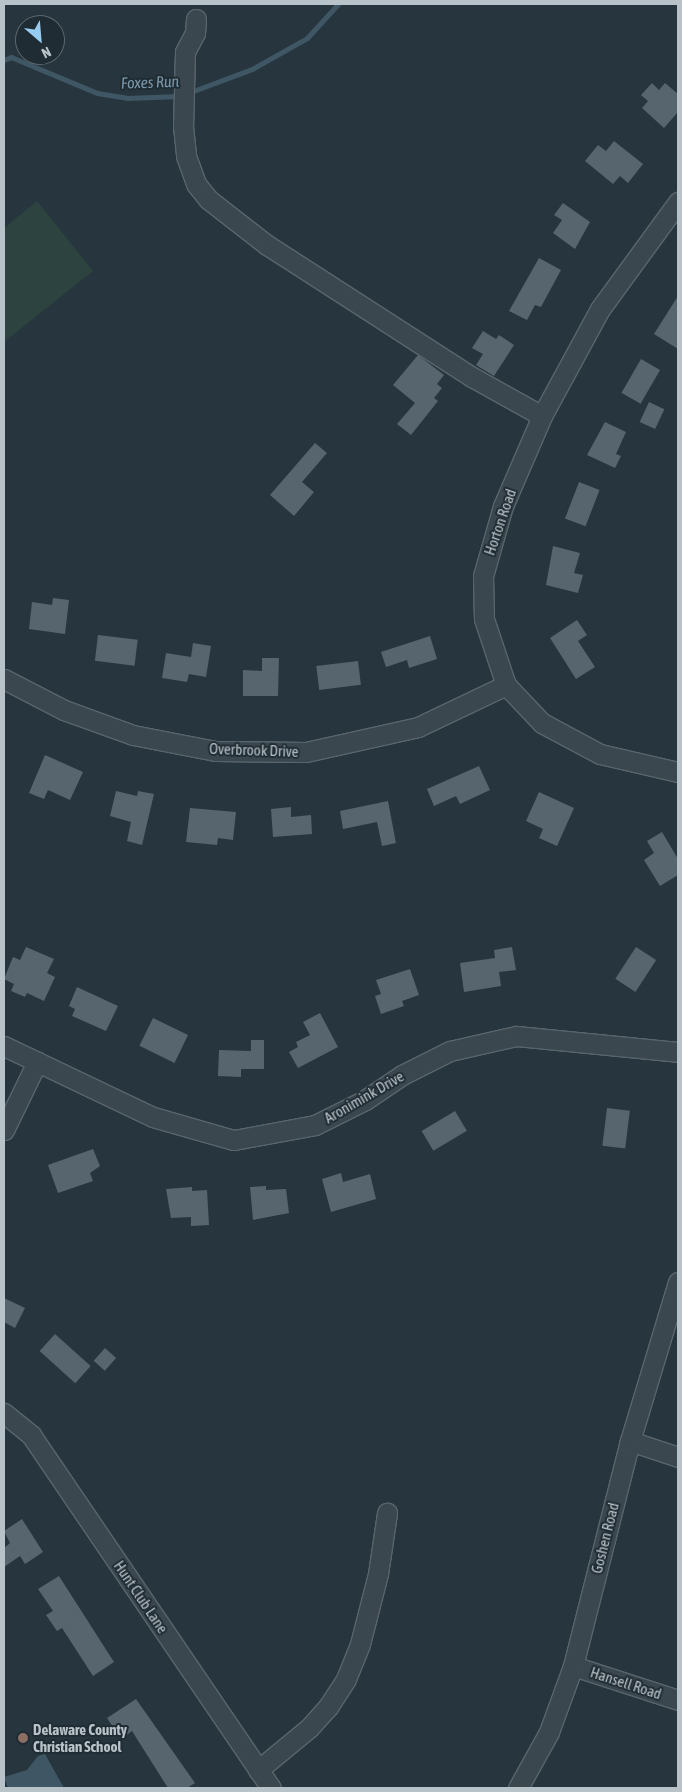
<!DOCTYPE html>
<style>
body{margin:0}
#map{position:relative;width:682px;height:1792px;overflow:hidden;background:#27363e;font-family:"Asap Condensed",sans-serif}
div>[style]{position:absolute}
.green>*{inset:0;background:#2c433f}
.water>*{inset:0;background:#3f5765}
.stream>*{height:5px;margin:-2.5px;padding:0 2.5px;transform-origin:2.5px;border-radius:2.5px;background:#3f5765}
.building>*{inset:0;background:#56656e;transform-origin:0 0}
.roads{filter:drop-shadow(1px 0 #59656c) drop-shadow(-1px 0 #59656c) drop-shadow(0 1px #59656c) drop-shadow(0 -1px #59656c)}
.minor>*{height:19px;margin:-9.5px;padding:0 9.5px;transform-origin:9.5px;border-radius:9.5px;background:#3b474e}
.dots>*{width:14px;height:14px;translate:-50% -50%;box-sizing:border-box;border:2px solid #202c33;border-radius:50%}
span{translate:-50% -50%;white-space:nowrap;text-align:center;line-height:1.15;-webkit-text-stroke:4px #202c33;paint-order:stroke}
.street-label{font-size:15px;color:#b8c2c9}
.poi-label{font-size:15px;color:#b8c2c9;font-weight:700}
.left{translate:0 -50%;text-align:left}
.water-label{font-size:16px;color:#7b98aa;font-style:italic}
.frame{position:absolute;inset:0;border:5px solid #b8c2c9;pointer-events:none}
.north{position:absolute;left:15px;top:15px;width:50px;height:50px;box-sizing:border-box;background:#202c33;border:1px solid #5d686f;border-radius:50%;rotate:153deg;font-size:14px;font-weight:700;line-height:20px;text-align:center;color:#b8c2c9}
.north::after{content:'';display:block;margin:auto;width:18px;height:22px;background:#96ccf0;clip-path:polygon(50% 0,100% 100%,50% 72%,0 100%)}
</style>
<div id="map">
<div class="green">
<i style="clip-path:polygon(37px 201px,93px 271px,4px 342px,4px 228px)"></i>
</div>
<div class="water">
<i style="clip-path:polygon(45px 1754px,64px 1788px,8px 1788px,4px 1777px,27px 1770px,38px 1756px)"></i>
</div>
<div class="stream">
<i style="left:4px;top:60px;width:8px;rotate:-23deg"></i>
<i style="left:11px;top:57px;width:93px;rotate:22.7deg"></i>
<i style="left:97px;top:93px;width:30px;rotate:9deg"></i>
<i style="left:127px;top:98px;width:53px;rotate:-2.2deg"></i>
<i style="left:188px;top:93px;width:68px;rotate:-20.6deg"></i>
<i style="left:252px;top:69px;width:63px;rotate:-29.4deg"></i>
<i style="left:307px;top:38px;width:46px;rotate:-47.6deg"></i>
</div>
<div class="building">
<i style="clip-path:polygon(652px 83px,659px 90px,665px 83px,678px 94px,678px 112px,664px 128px,642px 108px,648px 101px,641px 95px)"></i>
<i style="clip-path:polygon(614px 141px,643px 164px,628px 183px,620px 176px,613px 184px,585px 161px,598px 145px,606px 151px)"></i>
<i style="clip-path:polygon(563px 203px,590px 222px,575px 249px,553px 233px,562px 220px,554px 215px)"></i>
<i style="clip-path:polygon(539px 258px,561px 270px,541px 307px,535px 305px,527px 320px,509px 311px)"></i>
<i style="clip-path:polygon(678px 296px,678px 349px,654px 334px)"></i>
<i style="clip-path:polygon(483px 331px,496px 339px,499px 335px,514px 345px,494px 376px,476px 365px,483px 354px,472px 348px)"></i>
<i style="clip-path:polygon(418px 355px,444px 375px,437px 384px,442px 388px,434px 398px,438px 401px,411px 435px,397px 424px,415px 403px,393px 385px)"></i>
<i style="left:641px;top:359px;width:22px;height:39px;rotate:30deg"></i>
<i style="left:649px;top:402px;width:17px;height:22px;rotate:25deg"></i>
<i style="clip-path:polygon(605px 422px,626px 432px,616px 454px,621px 456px,615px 468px,587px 455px)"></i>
<i style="clip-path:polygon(315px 443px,327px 453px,302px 482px,314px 492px,294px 516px,270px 495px)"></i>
<i style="left:579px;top:482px;width:22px;height:39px;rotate:21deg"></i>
<i style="clip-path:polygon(553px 546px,580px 553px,574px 573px,583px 575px,578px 593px,546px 585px)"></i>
<i style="clip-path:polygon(53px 598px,69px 600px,65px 634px,29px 629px,32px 602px,52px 605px)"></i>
<i style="clip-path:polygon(577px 620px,587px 635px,578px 641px,595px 667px,576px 679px,550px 638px)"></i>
<i style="left:98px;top:635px;width:40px;height:26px;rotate:7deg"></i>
<i style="clip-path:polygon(430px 636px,437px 659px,409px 668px,407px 660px,386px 667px,381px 652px)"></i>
<i style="clip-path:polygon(193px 643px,211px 646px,206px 677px,189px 674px,187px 682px,162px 678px,166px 653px,191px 657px)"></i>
<i style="clip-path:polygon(262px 658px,279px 658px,278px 696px,243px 696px,243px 670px,262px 671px)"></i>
<i style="left:358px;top:661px;width:24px;height:42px;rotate:83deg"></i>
<i style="clip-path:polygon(45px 755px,83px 772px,70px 800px,48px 790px,44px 799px,29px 793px)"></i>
<i style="clip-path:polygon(479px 766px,490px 790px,460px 804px,456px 796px,434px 806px,427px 789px)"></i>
<i style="clip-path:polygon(116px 791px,137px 796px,138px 791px,154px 794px,142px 845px,127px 841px,131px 822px,110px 816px)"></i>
<i style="clip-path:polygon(539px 792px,574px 808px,557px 846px,539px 838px,543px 829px,526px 821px)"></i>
<i style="clip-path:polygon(388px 801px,396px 843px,382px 846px,377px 822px,343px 829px,340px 811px)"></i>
<i style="clip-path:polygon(291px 807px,291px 817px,311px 815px,312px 834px,273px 837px,271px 809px)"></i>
<i style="clip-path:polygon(190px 808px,236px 812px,233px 840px,218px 838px,217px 845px,186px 842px)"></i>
<i style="clip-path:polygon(662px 832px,678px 859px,678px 875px,660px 886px,644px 860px,654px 853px,647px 841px)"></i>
<i style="clip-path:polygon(26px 947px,54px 959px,47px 973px,55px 977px,44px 1001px,27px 993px,25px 997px,11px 991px,14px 984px,4px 979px,13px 957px,20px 960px)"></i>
<i style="clip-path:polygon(512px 947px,516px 970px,499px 972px,501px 986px,464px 992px,460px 963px,495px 958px,494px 950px)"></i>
<i style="left:636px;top:947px;width:24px;height:38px;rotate:33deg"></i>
<i style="clip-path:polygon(410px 969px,419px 995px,402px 1001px,404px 1006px,381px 1014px,375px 996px,381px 994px,376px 980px)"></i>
<i style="clip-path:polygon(77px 987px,118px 1006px,106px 1031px,72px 1016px,75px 1009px,69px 1006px)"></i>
<i style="clip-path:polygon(320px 1013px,338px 1047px,298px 1068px,289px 1052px,298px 1047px,296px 1042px,310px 1035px,303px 1022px)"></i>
<i style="left:153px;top:1018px;width:39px;height:31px;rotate:26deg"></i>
<i style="clip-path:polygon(251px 1040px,264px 1040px,264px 1069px,241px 1069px,241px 1077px,218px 1076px,219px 1050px,251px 1051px)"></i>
<i style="left:607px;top:1108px;width:23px;height:38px;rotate:7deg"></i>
<i style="left:455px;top:1111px;width:23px;height:39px;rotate:59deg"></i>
<i style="clip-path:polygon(93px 1149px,100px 1166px,90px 1173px,93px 1181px,58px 1193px,48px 1165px)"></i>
<i style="clip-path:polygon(341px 1173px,343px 1182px,370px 1174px,376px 1199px,331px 1212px,322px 1179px)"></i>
<i style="clip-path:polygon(266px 1186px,266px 1190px,286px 1189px,289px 1213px,253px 1220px,250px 1187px)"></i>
<i style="clip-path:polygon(192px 1187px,192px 1191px,207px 1190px,209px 1225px,191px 1226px,191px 1217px,171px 1218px,166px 1189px)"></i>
<i style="clip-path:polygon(4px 1298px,25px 1308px,15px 1328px,4px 1322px)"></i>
<i style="left:55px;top:1334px;width:48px;height:23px;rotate:42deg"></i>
<i style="left:105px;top:1348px;width:15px;height:17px;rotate:42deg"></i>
<i style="clip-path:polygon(22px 1519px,43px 1552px,25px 1564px,20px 1556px,4px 1567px,4px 1548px,10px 1543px,4px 1531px)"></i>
<i style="clip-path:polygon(59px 1576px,114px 1662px,93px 1676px,62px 1628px,57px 1631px,46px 1615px,53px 1611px,38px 1589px)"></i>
<i style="clip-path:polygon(136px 1699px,195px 1783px,187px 1788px,168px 1788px,132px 1731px,121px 1739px,107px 1718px)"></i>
</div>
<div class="roads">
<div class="minor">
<i style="left:196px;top:19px;width:14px;rotate:94deg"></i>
<i style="left:195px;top:33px;width:21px;rotate:118deg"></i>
<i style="left:185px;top:52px;width:74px;rotate:91.5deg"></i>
<i style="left:183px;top:126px;width:30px;rotate:84deg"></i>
<i style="left:186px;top:156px;width:30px;rotate:70deg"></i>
<i style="left:196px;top:184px;width:19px;rotate:51deg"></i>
<i style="left:208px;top:199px;width:75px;rotate:37.9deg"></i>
<i style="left:267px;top:245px;width:244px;rotate:32.8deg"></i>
<i style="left:472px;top:377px;width:80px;rotate:29.1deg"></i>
<i style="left:678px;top:202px;width:132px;rotate:126.1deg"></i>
<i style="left:600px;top:309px;width:122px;rotate:118.5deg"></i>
<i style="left:542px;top:416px;width:98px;rotate:113.4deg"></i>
<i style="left:503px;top:506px;width:73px;rotate:105.9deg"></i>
<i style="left:483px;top:576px;width:43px;rotate:88.7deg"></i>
<i style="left:484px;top:619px;width:70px;rotate:71.6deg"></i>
<i style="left:506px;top:685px;width:52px;rotate:46.5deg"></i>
<i style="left:542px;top:723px;width:66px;rotate:28.1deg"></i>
<i style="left:600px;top:754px;width:80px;rotate:13deg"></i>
<i style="left:4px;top:679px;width:68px;rotate:27.3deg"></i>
<i style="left:64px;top:710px;width:73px;rotate:19.9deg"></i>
<i style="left:133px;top:735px;width:84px;rotate:11deg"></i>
<i style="left:215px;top:751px;width:91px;rotate:0.6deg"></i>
<i style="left:306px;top:752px;width:115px;rotate:-12.6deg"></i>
<i style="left:418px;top:727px;width:98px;rotate:-25.5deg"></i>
<i style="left:4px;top:1046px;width:165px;rotate:25.5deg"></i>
<i style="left:153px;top:1117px;width:84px;rotate:15.9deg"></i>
<i style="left:234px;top:1140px;width:82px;rotate:-10.5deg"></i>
<i style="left:315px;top:1125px;width:56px;rotate:-26.6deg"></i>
<i style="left:365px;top:1100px;width:45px;rotate:-34deg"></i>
<i style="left:402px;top:1075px;width:54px;rotate:-26.6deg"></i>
<i style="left:450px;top:1051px;width:68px;rotate:-12.8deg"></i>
<i style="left:516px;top:1036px;width:163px;rotate:5.6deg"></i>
<i style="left:4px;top:1130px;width:76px;rotate:-64.1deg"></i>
<i style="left:4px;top:1413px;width:35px;rotate:39deg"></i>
<i style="left:31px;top:1435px;width:427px;rotate:55.8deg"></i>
<i style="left:630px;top:1441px;width:51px;rotate:18.4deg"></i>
<i style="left:573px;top:1666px;width:110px;rotate:17.9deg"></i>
<i style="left:258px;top:1770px;width:66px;rotate:-39.5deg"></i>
<i style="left:309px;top:1728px;width:28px;rotate:-48deg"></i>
<i style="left:328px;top:1707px;width:33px;rotate:-57deg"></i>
<i style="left:346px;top:1679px;width:38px;rotate:-68deg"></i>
<i style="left:360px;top:1644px;width:72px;rotate:-75.6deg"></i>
<i style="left:378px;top:1574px;width:62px;rotate:-81.6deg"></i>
<i style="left:518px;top:1788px;width:64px;rotate:-61deg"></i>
<i style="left:549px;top:1732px;width:70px;rotate:-70deg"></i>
<i style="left:573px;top:1666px;width:232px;rotate:-75.8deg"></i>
<i style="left:630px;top:1441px;width:166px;rotate:-73.2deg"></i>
</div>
</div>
<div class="dots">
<i style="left:23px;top:1738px;background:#8d6e63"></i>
</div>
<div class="street-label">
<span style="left:500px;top:522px;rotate:-71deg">Horton Road</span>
<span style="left:254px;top:750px;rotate:2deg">Overbrook Drive</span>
<span style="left:364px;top:1097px;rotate:-30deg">Aronimink Drive</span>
<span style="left:605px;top:1538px;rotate:-76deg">Goshen Road</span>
<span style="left:141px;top:1597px;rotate:56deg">Hunt Club Lane</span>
<span style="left:626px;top:1683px;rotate:18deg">Hansell Road</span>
</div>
<div class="poi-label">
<span class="left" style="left:33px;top:1738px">Delaware County<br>Christian School</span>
</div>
<div class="water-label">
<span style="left:150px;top:82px;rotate:-2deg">Foxes Run</span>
</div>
<div class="frame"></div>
<div class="north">N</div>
</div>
